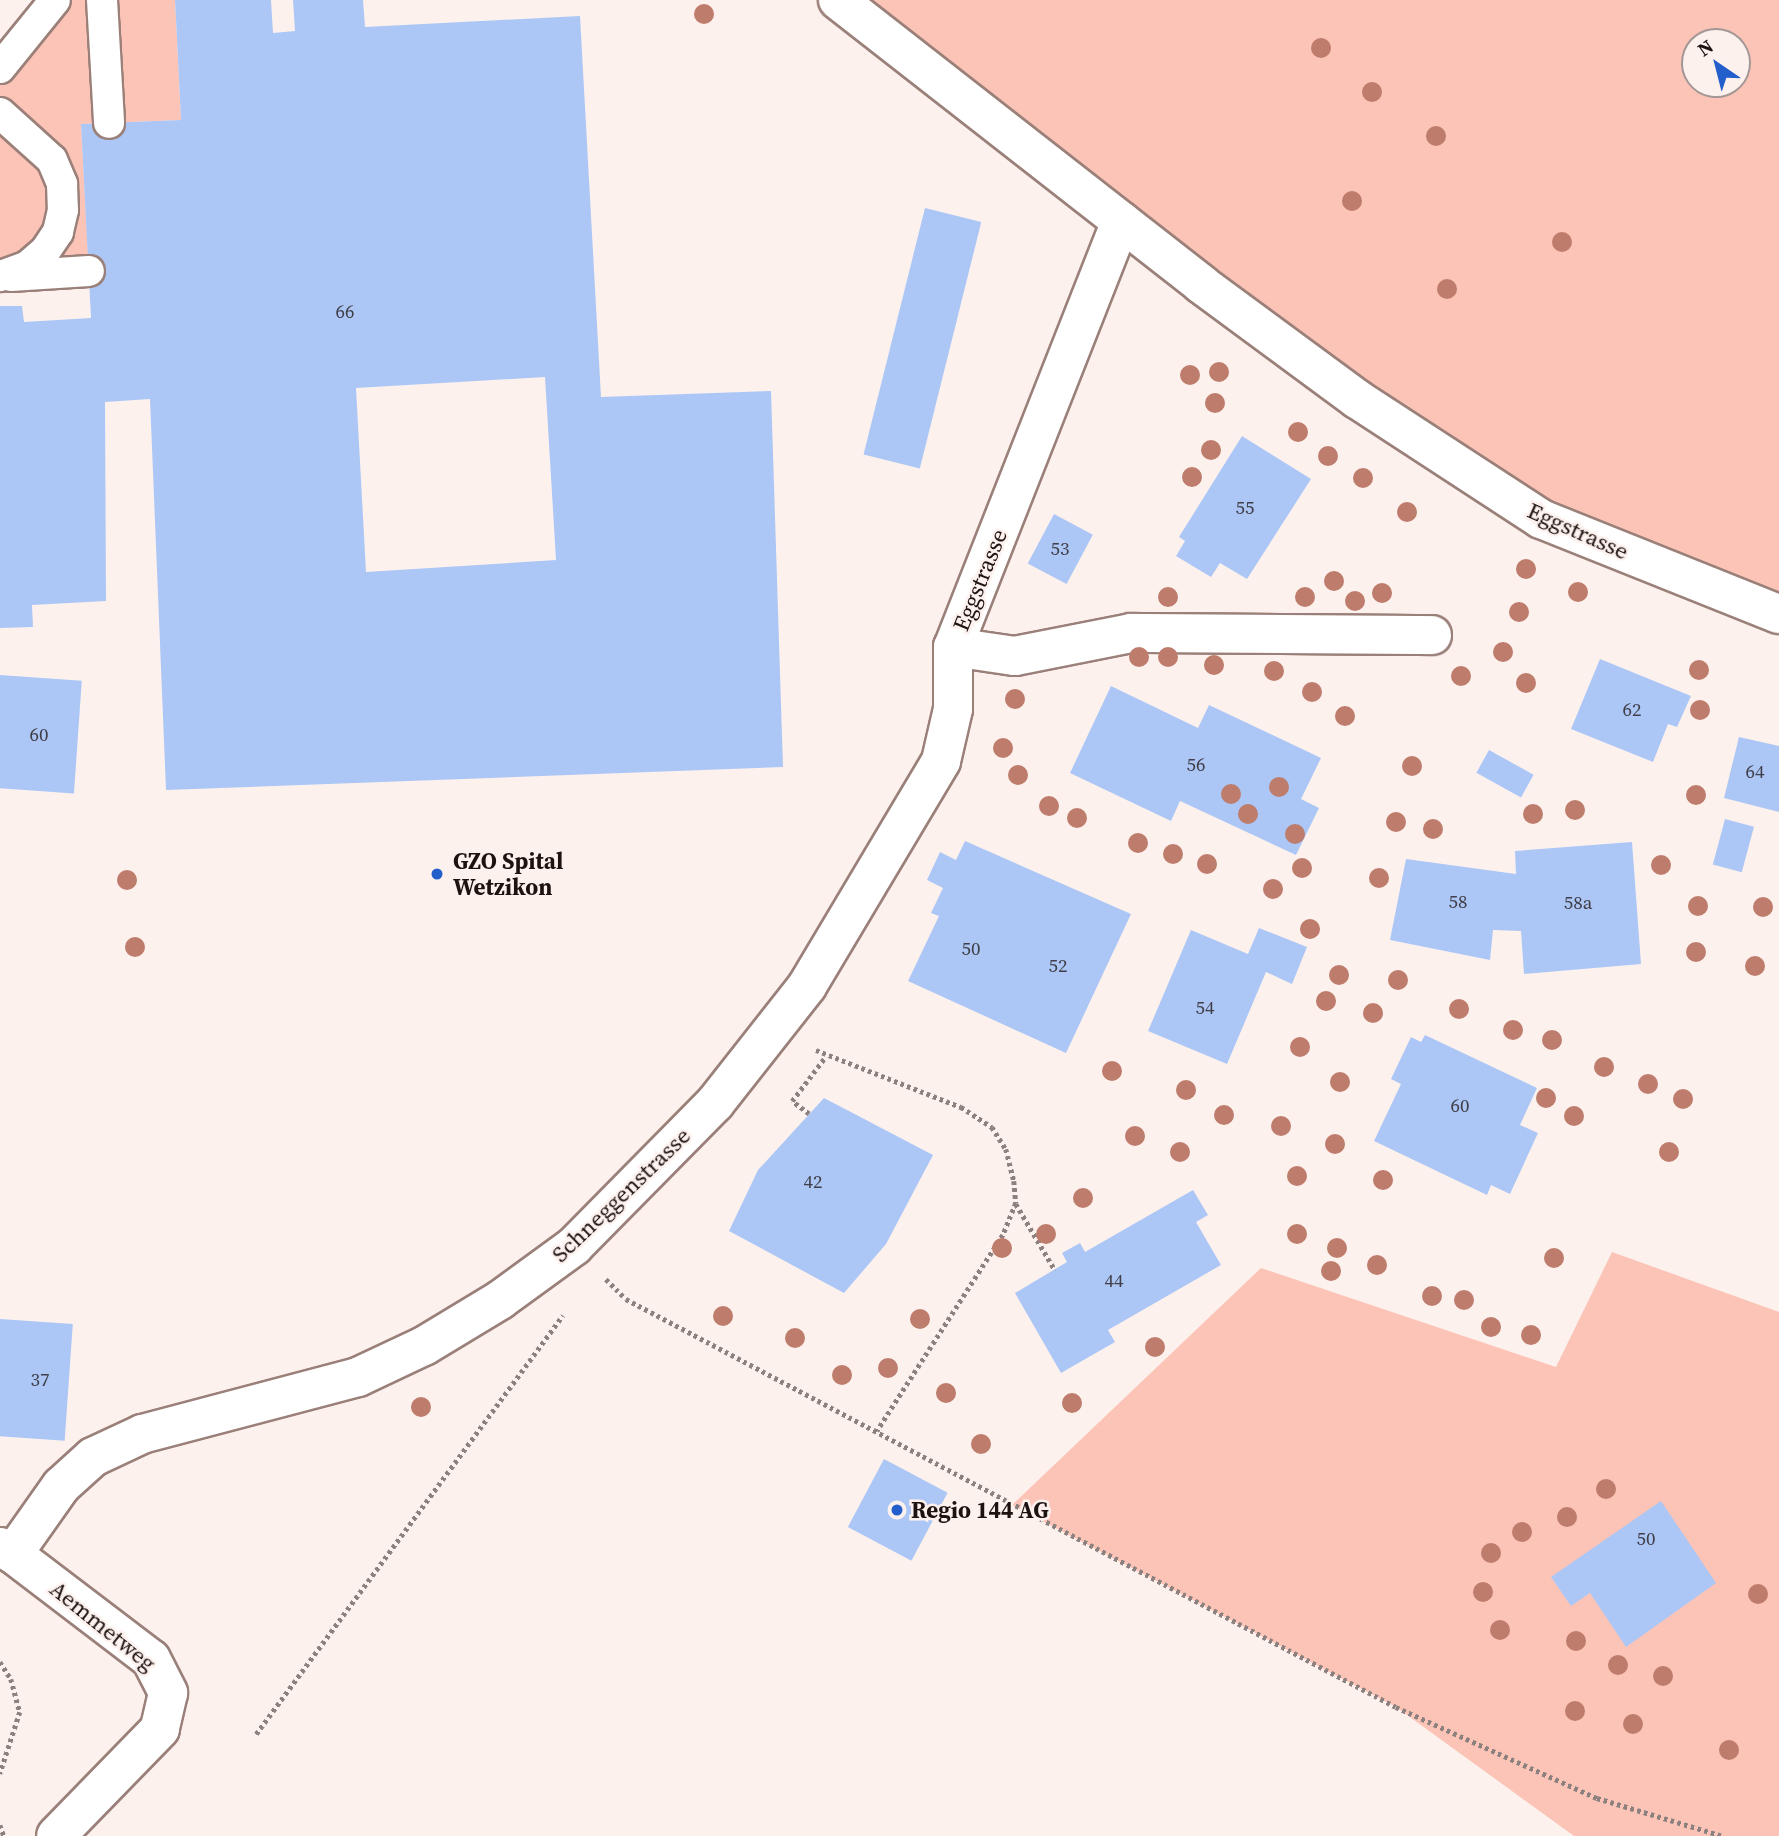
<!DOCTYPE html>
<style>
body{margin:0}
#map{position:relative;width:1779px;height:1836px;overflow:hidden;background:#fdf1ee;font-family:"Source Serif 4",serif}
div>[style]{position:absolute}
.green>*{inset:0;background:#fcc4b7}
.building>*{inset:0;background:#acc7f5;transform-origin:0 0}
.path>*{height:4.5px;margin-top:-2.25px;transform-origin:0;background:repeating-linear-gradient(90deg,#8c817f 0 3.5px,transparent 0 7px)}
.roads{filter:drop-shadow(2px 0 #9a8079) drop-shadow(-2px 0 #9a8079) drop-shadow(0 2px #9a8079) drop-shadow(0 -2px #9a8079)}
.lane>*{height:30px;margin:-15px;padding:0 15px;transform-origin:15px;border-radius:15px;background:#fff}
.street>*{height:38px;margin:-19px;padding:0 19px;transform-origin:19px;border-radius:19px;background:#fff}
.trees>*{width:20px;height:20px;margin:-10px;border-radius:50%;background:#be7c6c}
.dots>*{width:19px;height:19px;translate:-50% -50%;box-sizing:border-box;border:4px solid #fdf1ee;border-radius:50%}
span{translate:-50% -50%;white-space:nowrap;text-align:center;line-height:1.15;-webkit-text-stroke:5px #fdf1ee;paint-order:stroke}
.number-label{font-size:19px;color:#403f49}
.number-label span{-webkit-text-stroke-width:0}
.street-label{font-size:23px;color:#1c1210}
.poi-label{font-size:23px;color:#1c1210;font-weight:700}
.left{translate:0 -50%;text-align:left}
.north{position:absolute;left:1681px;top:28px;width:70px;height:70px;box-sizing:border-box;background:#fdf1ee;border:2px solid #a39895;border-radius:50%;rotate:325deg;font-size:19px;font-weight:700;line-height:28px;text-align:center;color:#1c1210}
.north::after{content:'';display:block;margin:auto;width:24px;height:32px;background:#235fcb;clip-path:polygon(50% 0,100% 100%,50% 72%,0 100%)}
</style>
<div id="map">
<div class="green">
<i style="clip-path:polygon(55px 0,175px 0,181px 120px,81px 124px,89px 271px,0 276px,0 68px)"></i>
<i style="clip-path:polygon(evenodd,838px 0,1779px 0,1779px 614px,1541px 519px,838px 0,1695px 42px,1737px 42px,1737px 84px,1695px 84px,1695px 42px)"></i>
<i style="clip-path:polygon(1612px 1252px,1779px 1312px,1779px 1836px,1574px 1836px,1396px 1707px,1012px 1505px,1261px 1268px,1556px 1367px)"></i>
</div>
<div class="building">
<i style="clip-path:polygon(evenodd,175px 0,271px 0,273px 33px,295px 31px,293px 0,363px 0,365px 27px,580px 16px,601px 397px,771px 391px,783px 767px,166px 790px,150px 399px,105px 402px,106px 601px,32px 605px,33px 627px,0 628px,0 306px,22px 306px,24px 322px,91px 318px,81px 124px,181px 120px,175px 0,545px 377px,556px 560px,366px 572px,356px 388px,545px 377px)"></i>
<i style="left:925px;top:208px;width:58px;height:254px;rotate:14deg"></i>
<i style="clip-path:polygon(1242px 436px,1311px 479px,1247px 579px,1220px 563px,1211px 577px,1176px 556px,1185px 541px,1179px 537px)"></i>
<i style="left:1054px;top:514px;width:44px;height:56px;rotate:28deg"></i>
<i style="clip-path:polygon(1600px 659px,1691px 696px,1677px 727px,1668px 724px,1653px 762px,1571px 729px)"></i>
<i style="left:0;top:675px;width:82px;height:113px;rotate:4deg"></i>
<i style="clip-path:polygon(1111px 686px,1198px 728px,1209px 705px,1321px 758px,1301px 799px,1319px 808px,1296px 855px,1180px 801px,1171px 821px,1070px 773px)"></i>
<i style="clip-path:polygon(1739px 737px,1779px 746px,1779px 812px,1724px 798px)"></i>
<i style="left:1489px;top:750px;width:51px;height:26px;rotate:29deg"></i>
<i style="left:1725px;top:819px;width:30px;height:47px;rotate:15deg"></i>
<i style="clip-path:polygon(965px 841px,1131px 914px,1066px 1053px,908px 981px,939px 916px,931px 913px,943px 888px,927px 880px,940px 852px,956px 860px)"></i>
<i style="clip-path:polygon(1632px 842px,1641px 964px,1524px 974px,1521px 931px,1493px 930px,1490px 960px,1390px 940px,1406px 859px,1516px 874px,1515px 851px)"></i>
<i style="clip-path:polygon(1259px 928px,1307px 947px,1292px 984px,1266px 972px,1227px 1064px,1148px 1031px,1191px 930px,1248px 954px)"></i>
<i style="clip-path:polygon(1425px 1035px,1537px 1088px,1520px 1125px,1538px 1133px,1510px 1194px,1491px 1185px,1487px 1195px,1374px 1141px,1401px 1084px,1391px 1079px,1411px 1037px,1421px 1042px)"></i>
<i style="clip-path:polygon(824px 1098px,933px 1155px,886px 1244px,844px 1293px,729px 1231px,758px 1170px)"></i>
<i style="clip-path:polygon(1193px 1190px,1208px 1215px,1196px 1222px,1221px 1265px,1108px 1330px,1115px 1342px,1061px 1373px,1015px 1293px,1067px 1262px,1062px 1253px,1080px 1243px,1085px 1252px)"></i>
<i style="left:0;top:1319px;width:73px;height:117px;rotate:4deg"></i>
<i style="left:884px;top:1459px;width:72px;height:77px;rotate:28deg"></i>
<i style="clip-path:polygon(1661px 1501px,1716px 1583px,1626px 1647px,1590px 1593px,1571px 1606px,1551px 1577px)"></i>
</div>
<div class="path">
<i style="left:816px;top:1050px;width:156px;rotate:21.5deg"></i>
<i style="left:961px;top:1107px;width:37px;rotate:33deg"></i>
<i style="left:992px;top:1127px;width:26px;rotate:58deg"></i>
<i style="left:1006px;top:1149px;width:33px;rotate:76deg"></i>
<i style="left:1014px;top:1181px;width:22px;rotate:85deg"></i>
<i style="left:1016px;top:1203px;width:35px;rotate:112deg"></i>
<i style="left:1003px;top:1235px;width:233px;rotate:122.7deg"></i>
<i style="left:809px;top:1114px;width:21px;rotate:-143deg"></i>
<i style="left:792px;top:1101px;width:56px;rotate:-52.9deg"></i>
<i style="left:1016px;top:1204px;width:77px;rotate:59.4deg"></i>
<i style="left:606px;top:1279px;width:28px;rotate:45deg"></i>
<i style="left:626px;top:1299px;width:871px;rotate:27.92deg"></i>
<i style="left:1396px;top:1707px;width:221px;rotate:24.4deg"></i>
<i style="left:1597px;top:1798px;width:132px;rotate:16.8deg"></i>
<i style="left:0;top:1662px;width:20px;rotate:57deg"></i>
<i style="left:11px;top:1679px;width:34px;rotate:75deg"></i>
<i style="left:20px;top:1712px;width:65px;rotate:107.9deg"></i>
<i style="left:256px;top:1734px;width:519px;rotate:-53.77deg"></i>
<i style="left:0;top:1825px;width:12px;rotate:70deg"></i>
</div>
<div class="roads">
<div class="lane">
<i style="left:102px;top:0;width:123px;rotate:86.7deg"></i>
<i style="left:0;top:68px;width:87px;rotate:-51deg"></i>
<i style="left:0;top:113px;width:70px;rotate:42.1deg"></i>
<i style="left:52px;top:160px;width:26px;rotate:67deg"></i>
<i style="left:62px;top:184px;width:26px;rotate:88deg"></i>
<i style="left:63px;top:210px;width:23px;rotate:103deg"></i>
<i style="left:58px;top:232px;width:23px;rotate:124deg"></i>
<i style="left:45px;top:251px;width:23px;rotate:139deg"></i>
<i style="left:28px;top:266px;width:30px;rotate:160deg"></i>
<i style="left:11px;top:276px;width:78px;rotate:-3.7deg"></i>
</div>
<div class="street">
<i style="left:838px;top:0;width:461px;rotate:38deg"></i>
<i style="left:1201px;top:284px;width:194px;rotate:36.4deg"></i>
<i style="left:1357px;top:399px;width:220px;rotate:33.1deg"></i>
<i style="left:1541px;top:519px;width:256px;rotate:21.8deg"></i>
<i style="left:1121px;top:221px;width:458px;rotate:111.5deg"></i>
<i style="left:953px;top:647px;width:63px;rotate:8.3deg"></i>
<i style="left:1015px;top:656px;width:118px;rotate:-11.2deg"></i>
<i style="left:1131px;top:633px;width:301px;rotate:0.4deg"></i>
<i style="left:0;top:1547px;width:15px;rotate:28deg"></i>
<i style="left:13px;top:1554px;width:83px;rotate:-54.8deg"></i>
<i style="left:61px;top:1486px;width:43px;rotate:-42.2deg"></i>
<i style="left:93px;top:1457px;width:54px;rotate:-25.1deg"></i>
<i style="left:142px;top:1434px;width:223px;rotate:-14.8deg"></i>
<i style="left:358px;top:1377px;width:73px;rotate:-25.2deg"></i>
<i style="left:424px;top:1346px;width:89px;rotate:-31.2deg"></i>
<i style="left:500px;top:1300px;width:92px;rotate:-36.1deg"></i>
<i style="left:574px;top:1246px;width:201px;rotate:-45.4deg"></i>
<i style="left:715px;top:1103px;width:149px;rotate:-51.8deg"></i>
<i style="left:807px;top:986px;width:262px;rotate:-59.2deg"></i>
<i style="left:941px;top:761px;width:53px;rotate:-77deg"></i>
<i style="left:953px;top:709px;width:62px;rotate:-90deg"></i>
<i style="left:13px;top:1554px;width:173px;rotate:37.3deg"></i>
<i style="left:151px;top:1659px;width:38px;rotate:63deg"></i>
<i style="left:168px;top:1693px;width:37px;rotate:103deg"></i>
<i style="left:160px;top:1729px;width:149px;rotate:134.2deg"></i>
</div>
</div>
<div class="trees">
<i style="left:704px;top:14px"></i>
<i style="left:1321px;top:48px"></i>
<i style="left:1372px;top:92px"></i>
<i style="left:1436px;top:136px"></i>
<i style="left:1352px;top:201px"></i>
<i style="left:1562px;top:242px"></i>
<i style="left:1447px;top:289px"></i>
<i style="left:1219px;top:372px"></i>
<i style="left:1190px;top:375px"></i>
<i style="left:1215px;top:403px"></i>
<i style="left:1298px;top:432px"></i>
<i style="left:1211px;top:450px"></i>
<i style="left:1328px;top:456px"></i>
<i style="left:1192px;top:477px"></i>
<i style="left:1363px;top:478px"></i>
<i style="left:1407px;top:512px"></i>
<i style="left:1526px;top:569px"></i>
<i style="left:1334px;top:581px"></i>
<i style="left:1578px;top:592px"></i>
<i style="left:1382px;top:593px"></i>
<i style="left:1168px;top:597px"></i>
<i style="left:1305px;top:597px"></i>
<i style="left:1355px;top:601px"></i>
<i style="left:1519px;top:612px"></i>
<i style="left:1503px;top:652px"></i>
<i style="left:1139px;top:657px"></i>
<i style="left:1168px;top:657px"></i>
<i style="left:1214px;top:665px"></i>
<i style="left:1699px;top:670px"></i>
<i style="left:1274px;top:671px"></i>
<i style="left:1461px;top:676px"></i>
<i style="left:1526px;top:683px"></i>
<i style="left:1312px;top:692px"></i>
<i style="left:1015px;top:699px"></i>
<i style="left:1700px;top:710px"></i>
<i style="left:1345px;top:716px"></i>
<i style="left:1003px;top:748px"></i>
<i style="left:1412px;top:766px"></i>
<i style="left:1018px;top:775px"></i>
<i style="left:1279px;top:787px"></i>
<i style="left:1231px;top:794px"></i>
<i style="left:1696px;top:795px"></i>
<i style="left:1049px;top:806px"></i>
<i style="left:1575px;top:810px"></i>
<i style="left:1248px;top:814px"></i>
<i style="left:1533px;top:814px"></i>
<i style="left:1077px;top:818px"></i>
<i style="left:1396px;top:822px"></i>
<i style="left:1433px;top:829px"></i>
<i style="left:1295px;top:834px"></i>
<i style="left:1138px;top:843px"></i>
<i style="left:1173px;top:854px"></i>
<i style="left:1207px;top:864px"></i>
<i style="left:1661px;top:865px"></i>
<i style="left:1302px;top:868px"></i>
<i style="left:1379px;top:878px"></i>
<i style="left:127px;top:880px"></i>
<i style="left:1273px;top:889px"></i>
<i style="left:1698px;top:906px"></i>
<i style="left:1763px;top:907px"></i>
<i style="left:1310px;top:929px"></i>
<i style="left:135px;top:947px"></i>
<i style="left:1696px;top:952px"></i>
<i style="left:1755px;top:966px"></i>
<i style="left:1339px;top:975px"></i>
<i style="left:1398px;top:980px"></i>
<i style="left:1326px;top:1001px"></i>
<i style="left:1459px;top:1009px"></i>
<i style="left:1373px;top:1013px"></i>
<i style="left:1513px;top:1030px"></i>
<i style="left:1552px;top:1040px"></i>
<i style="left:1300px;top:1047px"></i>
<i style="left:1604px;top:1067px"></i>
<i style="left:1112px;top:1071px"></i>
<i style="left:1340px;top:1082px"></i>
<i style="left:1648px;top:1084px"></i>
<i style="left:1186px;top:1090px"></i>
<i style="left:1546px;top:1098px"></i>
<i style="left:1683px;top:1099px"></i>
<i style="left:1224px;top:1115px"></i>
<i style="left:1574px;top:1116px"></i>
<i style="left:1281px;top:1126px"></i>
<i style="left:1135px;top:1136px"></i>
<i style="left:1335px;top:1144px"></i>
<i style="left:1180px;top:1152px"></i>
<i style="left:1669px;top:1152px"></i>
<i style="left:1297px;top:1176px"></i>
<i style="left:1383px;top:1180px"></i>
<i style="left:1083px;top:1198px"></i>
<i style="left:1046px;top:1234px"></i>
<i style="left:1297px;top:1234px"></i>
<i style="left:1002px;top:1248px"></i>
<i style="left:1337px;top:1248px"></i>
<i style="left:1554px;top:1258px"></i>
<i style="left:1377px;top:1265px"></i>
<i style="left:1331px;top:1271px"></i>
<i style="left:1432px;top:1296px"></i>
<i style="left:1464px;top:1300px"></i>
<i style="left:723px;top:1316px"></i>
<i style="left:920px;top:1319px"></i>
<i style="left:1491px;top:1327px"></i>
<i style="left:1531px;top:1335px"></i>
<i style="left:795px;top:1338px"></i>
<i style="left:1155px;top:1347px"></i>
<i style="left:888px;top:1368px"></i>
<i style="left:842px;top:1375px"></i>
<i style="left:946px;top:1393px"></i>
<i style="left:1072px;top:1403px"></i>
<i style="left:421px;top:1407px"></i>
<i style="left:981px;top:1444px"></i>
<i style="left:1606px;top:1489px"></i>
<i style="left:1567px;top:1517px"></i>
<i style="left:1522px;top:1532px"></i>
<i style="left:1491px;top:1553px"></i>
<i style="left:1483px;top:1592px"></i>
<i style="left:1758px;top:1594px"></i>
<i style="left:1500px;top:1630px"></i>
<i style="left:1576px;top:1641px"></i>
<i style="left:1618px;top:1665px"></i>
<i style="left:1663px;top:1676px"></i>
<i style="left:1575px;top:1711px"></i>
<i style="left:1633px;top:1724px"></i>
<i style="left:1729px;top:1750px"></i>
</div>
<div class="dots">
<i style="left:437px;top:874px;background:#235fcb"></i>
<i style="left:897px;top:1510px;background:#235fcb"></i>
</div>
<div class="number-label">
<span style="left:345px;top:312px">66</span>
<span style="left:1245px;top:508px">55</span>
<span style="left:1060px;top:549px">53</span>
<span style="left:1632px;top:710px">62</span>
<span style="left:39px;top:735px">60</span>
<span style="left:1196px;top:765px">56</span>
<span style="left:1755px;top:772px">64</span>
<span style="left:1458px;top:902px">58</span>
<span style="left:1578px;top:903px">58a</span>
<span style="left:971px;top:949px">50</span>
<span style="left:1058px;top:966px">52</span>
<span style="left:1205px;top:1008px">54</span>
<span style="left:1460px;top:1106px">60</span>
<span style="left:813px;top:1182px">42</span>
<span style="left:1114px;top:1281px">44</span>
<span style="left:40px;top:1380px">37</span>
<span style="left:1646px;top:1539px">50</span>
</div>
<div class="street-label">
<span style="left:1578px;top:531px;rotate:24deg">Eggstrasse</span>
<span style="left:980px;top:580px;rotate:-68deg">Eggstrasse</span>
<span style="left:621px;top:1195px;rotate:-44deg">Schneggenstrasse</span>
<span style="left:103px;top:1626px;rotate:39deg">Aemmetweg</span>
</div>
<div class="poi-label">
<span class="left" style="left:453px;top:874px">GZO Spital<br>Wetzikon</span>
<span class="left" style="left:911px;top:1510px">Regio 144 AG</span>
</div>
<div class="north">N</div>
</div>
